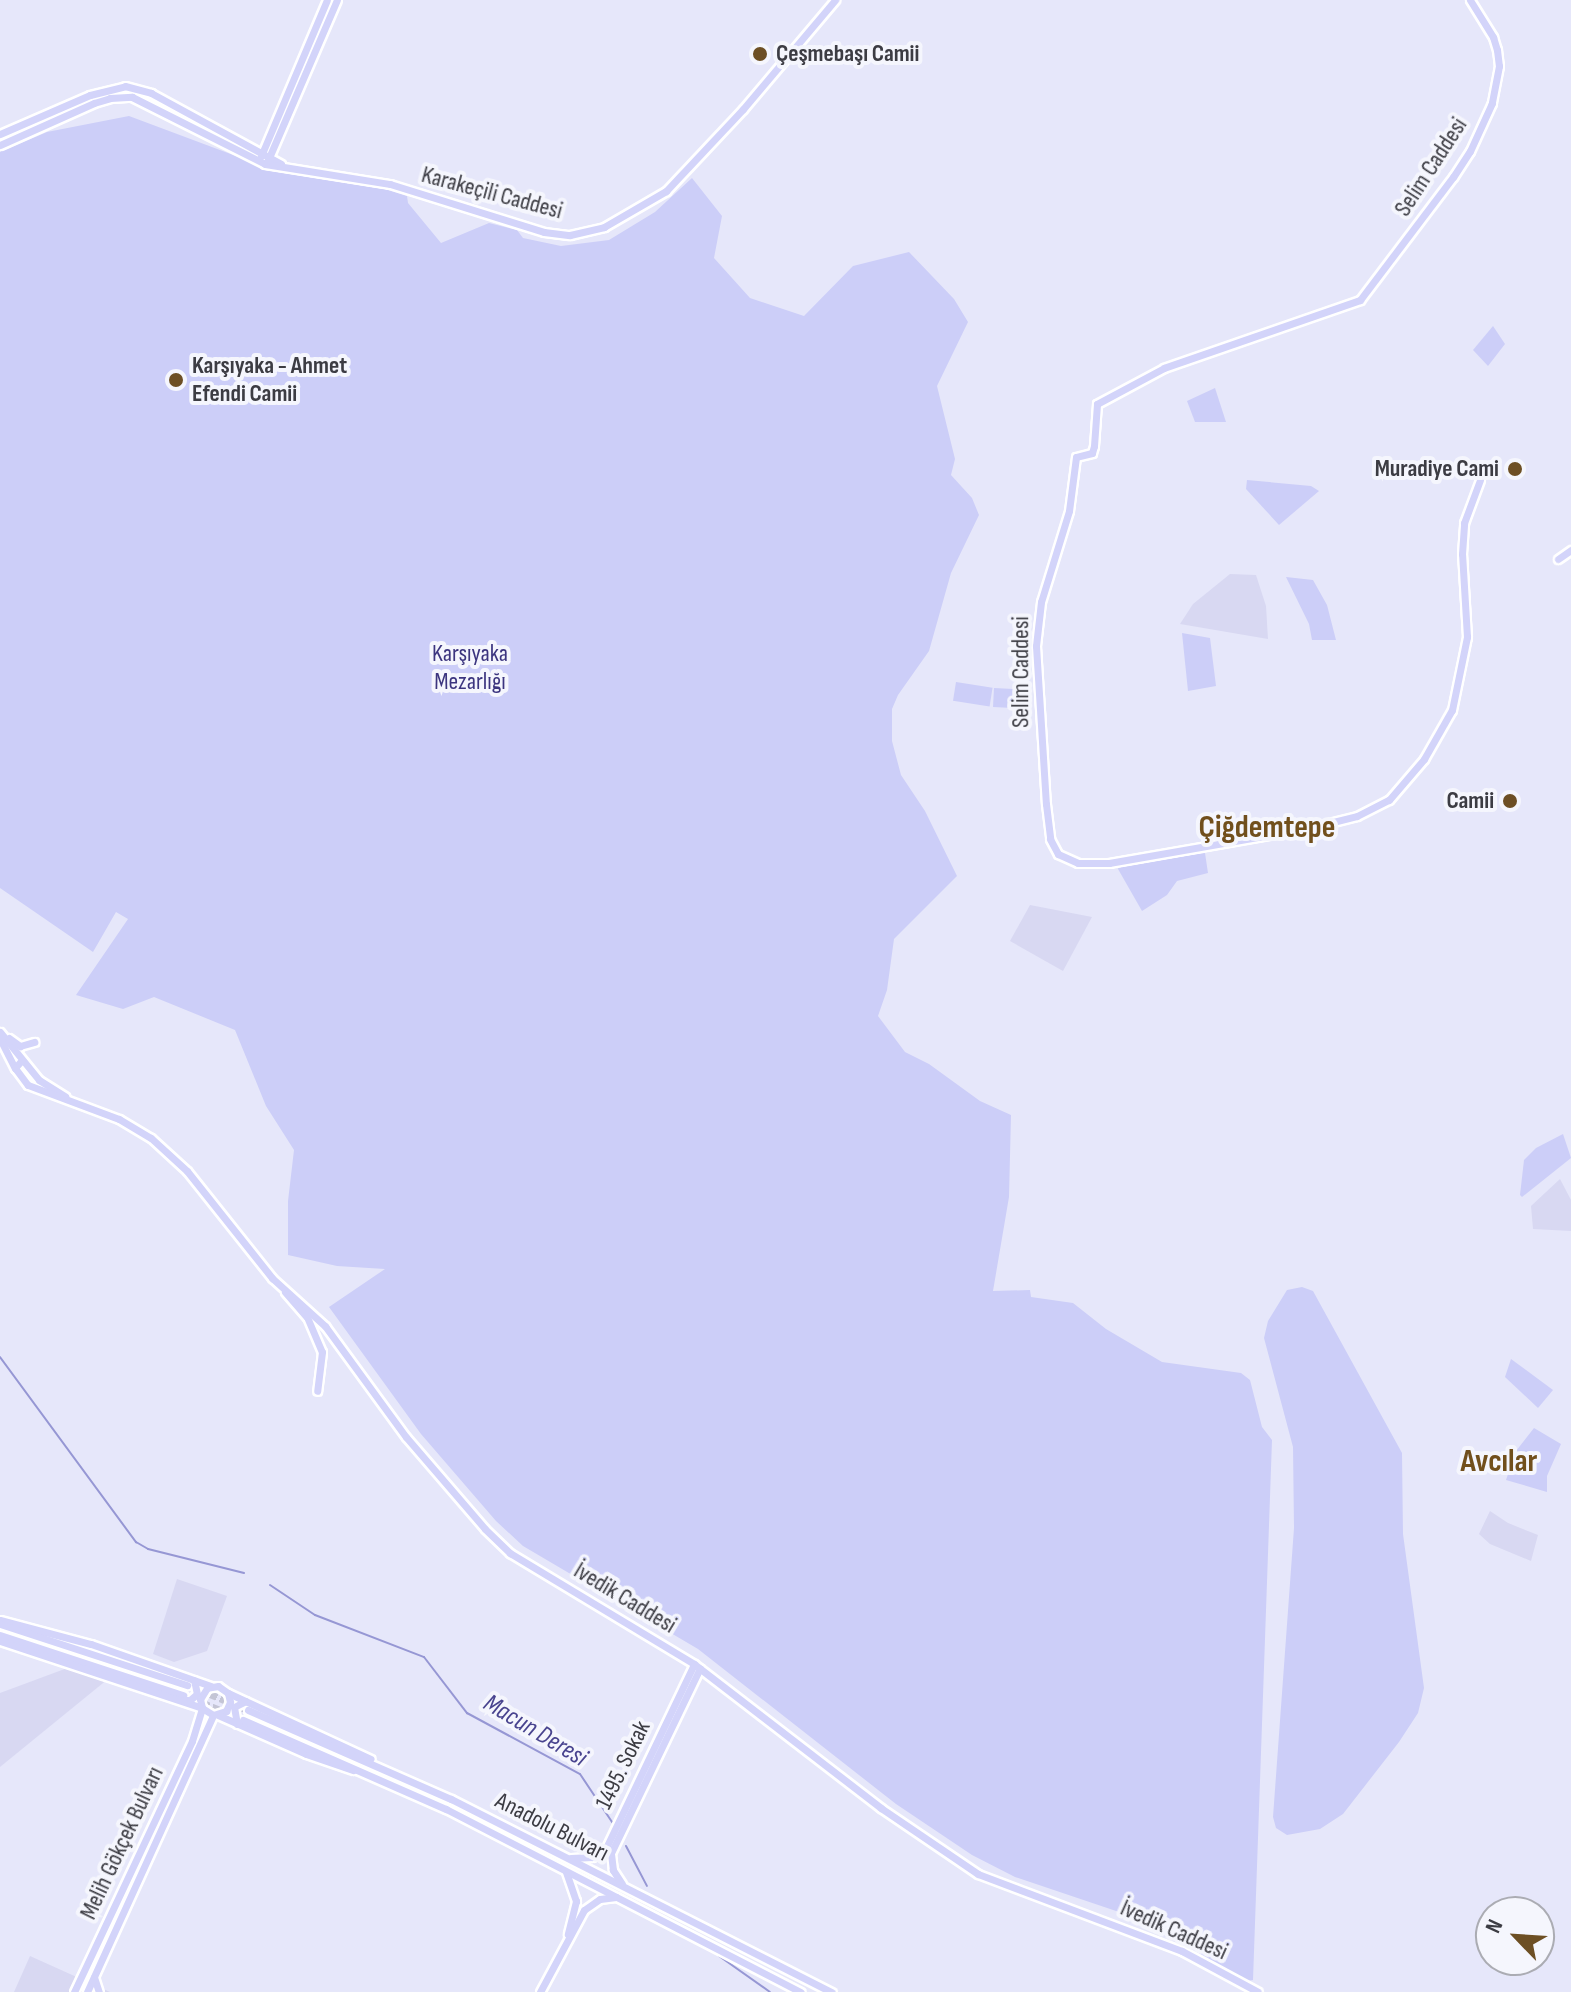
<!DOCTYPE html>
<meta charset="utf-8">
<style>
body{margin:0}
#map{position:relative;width:1571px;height:1992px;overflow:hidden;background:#e6e7fa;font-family:"Sofia Sans Condensed",sans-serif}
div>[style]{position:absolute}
.built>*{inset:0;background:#d8d8f2}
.green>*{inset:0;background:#cccef8;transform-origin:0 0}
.stream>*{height:2px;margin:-1px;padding:0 1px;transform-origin:1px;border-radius:1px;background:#9697d4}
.major-tunnel>*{height:7px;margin-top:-3.5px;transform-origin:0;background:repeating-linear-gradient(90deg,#c4c5d5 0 7px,transparent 0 10.5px)}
.roads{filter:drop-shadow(2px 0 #fff) drop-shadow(-2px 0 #fff) drop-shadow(0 2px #fff) drop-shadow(0 -2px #fff)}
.major>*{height:7px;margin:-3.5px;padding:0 3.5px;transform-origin:3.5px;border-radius:3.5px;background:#d3d4fa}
.dots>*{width:22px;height:22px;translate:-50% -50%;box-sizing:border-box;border:4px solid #f5f6fd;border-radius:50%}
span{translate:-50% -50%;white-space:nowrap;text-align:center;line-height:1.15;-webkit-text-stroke:8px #f5f6fd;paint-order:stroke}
.poi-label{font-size:24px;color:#3c3c43;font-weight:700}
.left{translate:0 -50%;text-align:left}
.right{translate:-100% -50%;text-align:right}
.street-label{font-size:24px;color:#3c3c43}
.park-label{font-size:24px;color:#3c357f}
.water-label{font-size:26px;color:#49448f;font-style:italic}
.district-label{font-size:32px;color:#714f1c;font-weight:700}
.north{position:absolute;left:1475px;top:1896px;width:80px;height:80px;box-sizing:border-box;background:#f5f6fd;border:2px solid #abacb3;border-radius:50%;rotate:295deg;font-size:22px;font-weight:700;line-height:32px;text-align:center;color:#3c3c43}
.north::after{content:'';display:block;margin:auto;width:28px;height:36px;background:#6d4f24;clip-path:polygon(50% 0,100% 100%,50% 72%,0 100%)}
</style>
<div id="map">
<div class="built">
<i style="clip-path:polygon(1230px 574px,1256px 575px,1266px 606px,1268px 639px,1180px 624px,1193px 604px)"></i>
<i style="clip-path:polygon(1030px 905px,1092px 917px,1063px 971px,1010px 941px)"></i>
<i style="clip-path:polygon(1560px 1179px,1571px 1200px,1571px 1231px,1533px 1229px,1531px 1206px)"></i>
<i style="clip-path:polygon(1490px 1511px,1508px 1523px,1538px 1535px,1531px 1561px,1490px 1544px,1479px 1534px)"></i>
<i style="clip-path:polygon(177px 1579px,227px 1596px,207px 1651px,174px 1662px,153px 1654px)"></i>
<i style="clip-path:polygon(70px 1667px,108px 1679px,0 1767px,0 1693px)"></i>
<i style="clip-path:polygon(30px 1956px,110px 1992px,14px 1992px)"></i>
</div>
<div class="green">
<i style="clip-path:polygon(129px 116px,268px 168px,372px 185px,407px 196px,408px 203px,441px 243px,489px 223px,517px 230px,523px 238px,561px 246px,609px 240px,655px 212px,692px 178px,722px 216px,714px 258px,750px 298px,804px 316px,853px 266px,909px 252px,954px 299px,968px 322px,937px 386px,955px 459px,951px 475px,972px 498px,979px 515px,951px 573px,929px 651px,898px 695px,892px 709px,892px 741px,901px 775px,925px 811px,957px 876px,894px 939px,887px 990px,878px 1016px,905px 1052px,929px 1064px,980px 1101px,1011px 1115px,1009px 1197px,993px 1291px,1030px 1290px,1031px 1297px,1073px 1303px,1106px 1329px,1162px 1362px,1241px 1373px,1250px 1380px,1262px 1427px,1272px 1440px,1253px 1980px,1247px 1981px,1122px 1913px,1015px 1877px,972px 1855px,896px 1804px,698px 1649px,523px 1546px,496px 1521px,421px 1434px,329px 1307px,385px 1269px,337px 1266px,288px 1255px,288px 1201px,294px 1150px,266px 1106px,235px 1030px,154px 997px,123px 1009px,76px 995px,128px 919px,116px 912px,93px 952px,0 888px,0 152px,47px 132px)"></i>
<i style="clip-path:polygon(1493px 326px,1505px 344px,1488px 366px,1473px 350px)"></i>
<i style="clip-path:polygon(1215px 388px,1226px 422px,1195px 422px,1187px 401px)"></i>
<i style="clip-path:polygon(1247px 480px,1311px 486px,1319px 491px,1279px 525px,1246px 489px)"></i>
<i style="clip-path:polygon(1286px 577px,1313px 580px,1327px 605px,1336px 640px,1312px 640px,1309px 624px)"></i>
<i style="clip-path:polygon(1182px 633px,1210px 638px,1216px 686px,1188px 691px)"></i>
<i style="left:956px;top:682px;width:37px;height:19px;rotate:9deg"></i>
<i style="left:994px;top:688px;width:35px;height:19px;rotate:3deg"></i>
<i style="clip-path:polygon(1205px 853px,1208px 873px,1177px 881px,1167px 895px,1142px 911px,1118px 869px,1119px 866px)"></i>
<i style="clip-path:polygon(1563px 1134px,1571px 1158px,1522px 1197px,1520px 1195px,1524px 1160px,1536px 1148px)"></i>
<i style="clip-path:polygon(1302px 1287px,1313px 1291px,1402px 1453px,1403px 1534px,1424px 1688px,1418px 1713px,1399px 1742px,1343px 1814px,1320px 1829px,1287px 1835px,1276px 1828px,1273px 1817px,1294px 1528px,1293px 1447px,1264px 1338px,1268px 1321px,1287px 1290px)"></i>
<i style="clip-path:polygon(1511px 1359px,1553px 1390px,1538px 1408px,1505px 1377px)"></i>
<i style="clip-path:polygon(1534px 1428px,1561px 1444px,1547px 1476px,1547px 1492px,1506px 1480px,1516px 1451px)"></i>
</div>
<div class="stream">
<i style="left:0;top:1357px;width:230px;rotate:53.7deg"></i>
<i style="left:136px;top:1542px;width:14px;rotate:30deg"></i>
<i style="left:148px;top:1549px;width:99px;rotate:14deg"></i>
<i style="left:270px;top:1585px;width:54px;rotate:33.7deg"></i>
<i style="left:315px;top:1615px;width:117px;rotate:21.1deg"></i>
<i style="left:424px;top:1657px;width:71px;rotate:52.5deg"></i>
<i style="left:467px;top:1713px;width:128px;rotate:28.4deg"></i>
<i style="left:580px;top:1774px;width:58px;rotate:56.3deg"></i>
<i style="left:626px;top:1846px;width:45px;rotate:62.3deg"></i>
<i style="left:719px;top:1956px;width:62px;rotate:35.2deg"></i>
</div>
<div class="major-tunnel">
<i style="left:191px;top:1686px;width:62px;rotate:22.8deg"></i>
<i style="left:183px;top:1695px;width:61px;rotate:22deg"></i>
</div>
<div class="roads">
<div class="major">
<i style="left:1470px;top:0;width:44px;rotate:58.1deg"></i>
<i style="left:1493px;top:37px;width:14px;rotate:73deg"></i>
<i style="left:1497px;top:50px;width:16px;rotate:83deg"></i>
<i style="left:1499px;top:66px;width:38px;rotate:101deg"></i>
<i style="left:1492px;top:103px;width:53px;rotate:114.6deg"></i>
<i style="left:1470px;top:151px;width:31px;rotate:123deg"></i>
<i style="left:1453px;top:177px;width:154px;rotate:127.1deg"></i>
<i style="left:1360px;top:300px;width:207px;rotate:160.9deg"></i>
<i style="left:1164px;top:368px;width:76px;rotate:151.8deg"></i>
<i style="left:1097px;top:404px;width:42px;rotate:94.1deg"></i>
<i style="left:1094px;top:446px;width:7px;rotate:106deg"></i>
<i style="left:1092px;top:453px;width:16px;rotate:166deg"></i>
<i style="left:1076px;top:457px;width:54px;rotate:97.4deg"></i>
<i style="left:1069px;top:511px;width:95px;rotate:107.1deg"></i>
<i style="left:1041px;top:602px;width:44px;rotate:96.5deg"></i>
<i style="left:1036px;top:646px;width:158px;rotate:86.4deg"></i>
<i style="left:1046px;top:804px;width:35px;rotate:83deg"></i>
<i style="left:1050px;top:839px;width:17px;rotate:62deg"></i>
<i style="left:1058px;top:854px;width:22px;rotate:24deg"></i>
<i style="left:1078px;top:863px;width:31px"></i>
<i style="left:1109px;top:863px;width:203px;rotate:-9.9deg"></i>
<i style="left:1309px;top:828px;width:49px;rotate:-14deg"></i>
<i style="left:1357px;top:816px;width:36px;rotate:-27deg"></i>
<i style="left:1389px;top:800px;width:54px;rotate:-49.5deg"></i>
<i style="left:1424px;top:759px;width:56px;rotate:-60.3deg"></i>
<i style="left:1452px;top:710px;width:75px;rotate:-78.4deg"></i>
<i style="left:1467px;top:637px;width:83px;rotate:-93.4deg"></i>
<i style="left:1462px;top:554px;width:31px;rotate:-86deg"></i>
<i style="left:1464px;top:523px;width:46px;rotate:-69.6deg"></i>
<i style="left:0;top:134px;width:98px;rotate:-23.4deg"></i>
<i style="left:90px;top:95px;width:36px;rotate:-14deg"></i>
<i style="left:125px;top:86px;width:27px;rotate:15deg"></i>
<i style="left:151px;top:93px;width:148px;rotate:28.6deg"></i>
<i style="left:0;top:145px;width:103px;rotate:-24.1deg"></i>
<i style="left:94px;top:103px;width:17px;rotate:-17deg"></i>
<i style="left:110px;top:98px;width:22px;rotate:-3deg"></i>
<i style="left:132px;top:97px;width:149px;rotate:26.7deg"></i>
<i style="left:265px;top:164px;width:127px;rotate:9.1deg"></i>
<i style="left:390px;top:184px;width:161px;rotate:17.3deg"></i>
<i style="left:544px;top:232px;width:26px;rotate:7deg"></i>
<i style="left:570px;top:235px;width:35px;rotate:-13deg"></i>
<i style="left:604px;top:227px;width:72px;rotate:-30.1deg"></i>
<i style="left:666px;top:191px;width:112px;rotate:-46.8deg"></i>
<i style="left:743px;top:109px;width:143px;rotate:-49.8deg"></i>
<i style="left:261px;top:156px;width:169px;rotate:-67.1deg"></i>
<i style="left:268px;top:160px;width:174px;rotate:-66.7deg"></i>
<i style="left:1558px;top:559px;width:16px;rotate:-35deg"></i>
<i style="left:0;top:1032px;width:62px;rotate:50.9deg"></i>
<i style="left:39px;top:1080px;width:31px;rotate:32deg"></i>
<i style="left:9px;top:1038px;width:14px;rotate:36deg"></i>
<i style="left:20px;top:1046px;width:15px;rotate:-16deg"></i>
<i style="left:0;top:1039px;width:33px;rotate:63deg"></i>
<i style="left:21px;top:1061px;width:9px;rotate:131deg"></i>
<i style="left:15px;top:1068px;width:21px;rotate:53deg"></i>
<i style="left:28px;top:1085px;width:97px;rotate:20.5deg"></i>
<i style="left:119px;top:1119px;width:37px;rotate:31deg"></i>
<i style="left:151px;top:1138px;width:49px;rotate:42.5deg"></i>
<i style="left:187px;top:1171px;width:137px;rotate:51.5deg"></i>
<i style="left:272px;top:1278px;width:72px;rotate:42.2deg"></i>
<i style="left:325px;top:1326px;width:137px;rotate:53.9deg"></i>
<i style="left:406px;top:1437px;width:121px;rotate:49.3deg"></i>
<i style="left:485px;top:1529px;width:35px;rotate:44deg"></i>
<i style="left:510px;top:1553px;width:215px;rotate:31.1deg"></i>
<i style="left:694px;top:1664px;width:236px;rotate:37.6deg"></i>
<i style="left:881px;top:1808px;width:117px;rotate:34.2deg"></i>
<i style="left:978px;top:1874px;width:218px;rotate:20.7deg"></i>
<i style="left:1182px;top:1951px;width:86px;rotate:28.3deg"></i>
<i style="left:285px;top:1292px;width:33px;rotate:49deg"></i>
<i style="left:307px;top:1317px;width:38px;rotate:67deg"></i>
<i style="left:322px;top:1352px;width:39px;rotate:97deg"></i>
<i style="left:0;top:1620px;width:94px;rotate:14.8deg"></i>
<i style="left:91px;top:1644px;width:127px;rotate:19.3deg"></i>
<i style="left:0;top:1624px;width:197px;rotate:18.1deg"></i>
<i style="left:0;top:1635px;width:193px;rotate:18.2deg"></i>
<i style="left:0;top:1641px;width:213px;rotate:18.3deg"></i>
<i style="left:202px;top:1708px;width:13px;rotate:32deg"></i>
<i style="left:213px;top:1715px;width:14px;rotate:-17deg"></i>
<i style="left:226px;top:1711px;width:10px;rotate:-66deg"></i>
<i style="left:230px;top:1702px;width:9px;rotate:-103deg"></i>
<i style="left:228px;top:1693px;width:12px;rotate:-145deg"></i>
<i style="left:218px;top:1686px;width:11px;rotate:170deg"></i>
<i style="left:207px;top:1688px;width:13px;rotate:122deg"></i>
<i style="left:200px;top:1699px;width:9px;rotate:77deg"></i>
<i style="left:228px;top:1693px;width:157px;rotate:24.8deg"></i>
<i style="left:183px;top:1700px;width:7px"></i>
<i style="left:190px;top:1700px;width:9px;rotate:-41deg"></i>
<i style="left:197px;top:1694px;width:14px;rotate:-102deg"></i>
<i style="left:248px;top:1710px;width:222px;rotate:23.7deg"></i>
<i style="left:451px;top:1799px;width:427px;rotate:26.9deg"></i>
<i style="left:218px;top:1715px;width:96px;rotate:23.9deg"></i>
<i style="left:306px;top:1754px;width:50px;rotate:18.8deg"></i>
<i style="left:243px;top:1720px;width:222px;rotate:23.7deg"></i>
<i style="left:446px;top:1809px;width:399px;rotate:27.3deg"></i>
<i style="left:237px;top:1724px;width:17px;rotate:-100deg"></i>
<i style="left:234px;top:1707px;width:13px;rotate:-27deg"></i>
<i style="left:571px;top:1858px;width:21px;rotate:-3deg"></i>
<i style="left:592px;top:1857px;width:15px;rotate:-28deg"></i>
<i style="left:605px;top:1850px;width:206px;rotate:-64.4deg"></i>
<i style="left:566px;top:1872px;width:31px;rotate:71deg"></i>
<i style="left:576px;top:1901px;width:34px;rotate:104deg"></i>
<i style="left:622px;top:1884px;width:17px;rotate:-123deg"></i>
<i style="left:613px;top:1870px;width:17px;rotate:-97deg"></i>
<i style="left:611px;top:1853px;width:205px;rotate:-64.3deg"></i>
<i style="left:94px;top:1977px;width:16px;rotate:72deg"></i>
<i style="left:74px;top:1992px;width:277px;rotate:-64.8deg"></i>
<i style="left:192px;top:1741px;width:34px;rotate:-73deg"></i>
<i style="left:87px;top:1992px;width:304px;rotate:-65.5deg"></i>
<i style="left:540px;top:1992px;width:93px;rotate:-61.8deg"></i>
<i style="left:584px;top:1910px;width:19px;rotate:-35deg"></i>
<i style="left:600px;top:1899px;width:16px;rotate:-7deg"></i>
</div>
</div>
<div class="dots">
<i style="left:760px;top:54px;background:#6d4f24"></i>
<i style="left:176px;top:380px;background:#6d4f24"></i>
<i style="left:1515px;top:469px;background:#6d4f24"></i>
<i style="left:1510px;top:801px;background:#6d4f24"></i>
</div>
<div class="poi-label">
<span class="left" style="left:776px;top:54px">Çeşmebaşı Camii</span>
<span class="left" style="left:192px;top:380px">Karşıyaka - Ahmet<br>Efendi Camii</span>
<span class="right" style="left:1499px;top:469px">Muradiye Cami</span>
<span class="right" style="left:1494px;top:801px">Camii</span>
</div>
<div class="street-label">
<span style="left:1431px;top:167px;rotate:-57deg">Selim Caddesi</span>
<span style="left:492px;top:193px;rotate:15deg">Karakeçili Caddesi</span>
<span style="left:1021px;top:672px;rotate:-90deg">Selim Caddesi</span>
<span style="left:625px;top:1598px;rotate:31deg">İvedik Caddesi</span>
<span style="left:623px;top:1765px;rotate:-64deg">1495. Sokak</span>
<span style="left:552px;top:1827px;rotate:27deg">Anadolu Bulvarı</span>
<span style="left:122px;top:1843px;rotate:-65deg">Melih Gökçek Bulvarı</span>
<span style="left:1174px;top:1930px;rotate:24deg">İvedik Caddesi</span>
</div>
<div class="park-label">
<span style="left:470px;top:668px">Karşıyaka<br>Mezarlığı</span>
</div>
<div class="water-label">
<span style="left:535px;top:1731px;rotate:31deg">Macun Deresi</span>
</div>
<div class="district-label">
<span style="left:1267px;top:828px">Çiğdemtepe</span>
<span style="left:1499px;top:1462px">Avcılar</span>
</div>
<div class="north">N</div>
</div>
